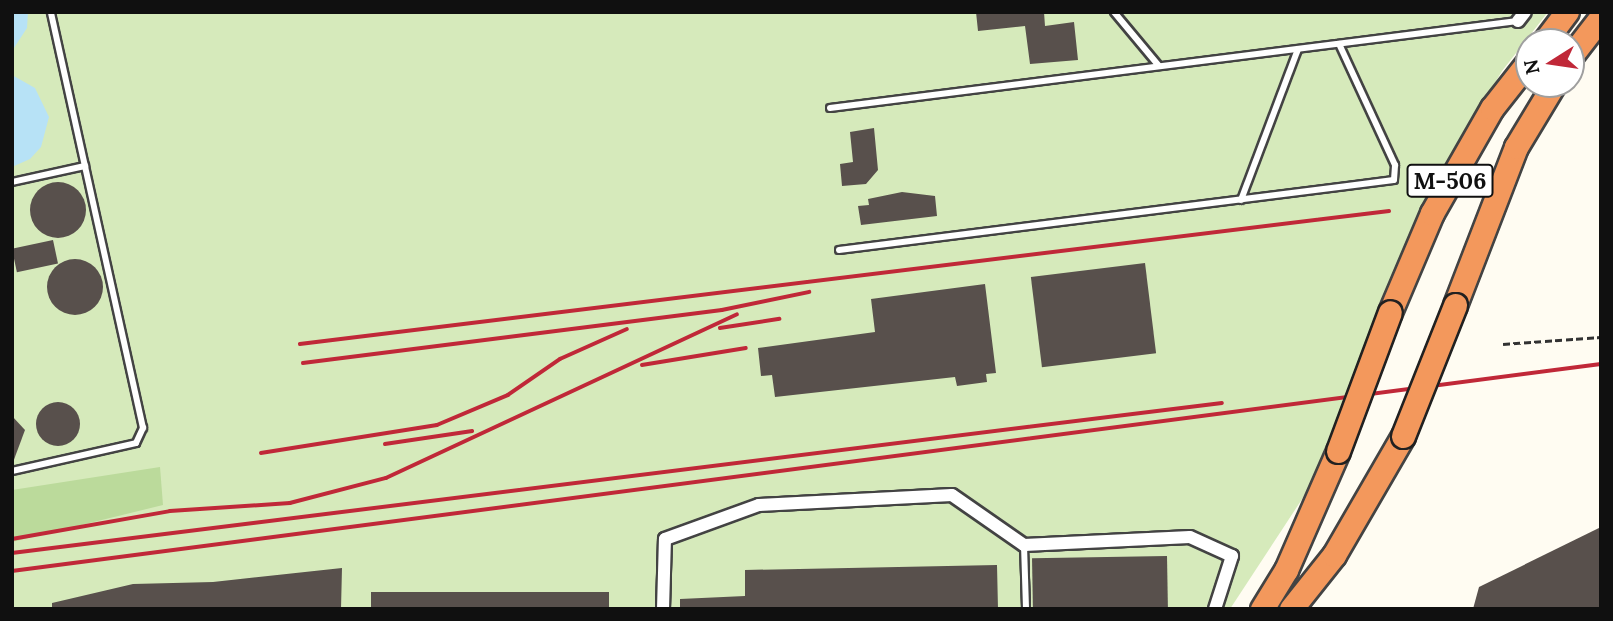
<!DOCTYPE html>
<style>
body{margin:0}
#map{position:relative;width:1613px;height:621px;overflow:hidden;background:#fffcf2;font-family:Lora,serif}
div>[style]{position:absolute}
.green>*{inset:0;background:#d6eabb}
.forest>*{inset:0;background:#bbda9b}
.water>*{inset:0;background:#b7e2f6}
.building>*{inset:0;background:#58504c;transform-origin:0 0}
.round{border-radius:50%}
.path>*{height:2.5px;margin-top:-1.25px;transform-origin:0;background:repeating-linear-gradient(90deg,#323232 0 7px,transparent 0 10.5px)}
.roads{filter:drop-shadow(2px 0 #434343) drop-shadow(-2px 0 #434343) drop-shadow(0 2px #434343) drop-shadow(0 -2px #434343)}
.service>*{height:6px;margin:-3px;padding:0 3px;transform-origin:3px;border-radius:3px;background:#fff}
.minor>*{height:12px;margin:-6px;padding:0 6px;transform-origin:6px;border-radius:6px;background:#fff}
.motorway>*{height:23px;margin:-11.5px;padding:0 11.5px;transform-origin:11.5px;border-radius:11.5px;background:#f3985c}
.rail>*{height:3.5px;margin:-1.75px;padding:0 1.75px;transform-origin:1.75px;border-radius:1.75px;background:#c02838}
.bridges{filter:drop-shadow(2px 0 #212121) drop-shadow(-2px 0 #212121) drop-shadow(0 2px #212121) drop-shadow(0 -2px #212121)}
.motorway-bridge>*{height:23px;margin:-11.5px;padding:0 11.5px;transform-origin:11.5px;border-radius:11.5px;background:#f3985c}
span{translate:-50% -50%;white-space:nowrap;text-align:center;line-height:1.15;-webkit-text-stroke:7px #fff;paint-order:stroke}
.shield-label span{padding:2px 5px;background:#fff;border:2px solid;border-radius:5px;-webkit-text-stroke-width:0}
.shield-label{font-size:23px;color:#101010;font-weight:700}
.frame{position:absolute;inset:0;border:14px solid #101010;pointer-events:none}
.north{position:absolute;left:1515px;top:28px;width:70px;height:70px;box-sizing:border-box;background:#fff;border:2px solid #9f9f9f;border-radius:50%;rotate:258deg;font-size:19px;font-weight:700;line-height:28px;text-align:center;color:#101010}
.north::after{content:'';display:block;margin:auto;width:24px;height:32px;background:#c02838;clip-path:polygon(50% 0,100% 100%,50% 72%,0 100%)}
</style>
<div id="map">
<div class="green">
<i style="clip-path:polygon(12px 12px,1548px 12px,1502px 71px,1420px 209px,1308px 490px,1230px 609px,12px 609px)"></i>
</div>
<div class="forest">
<i style="clip-path:polygon(160px 467px,163px 505px,12px 542px,12px 490px)"></i>
</div>
<div class="water">
<i style="clip-path:polygon(12px 12px,28px 12px,27px 28px,12px 51px)"></i>
<i style="clip-path:polygon(12px 75px,35px 88px,49px 117px,41px 147px,30px 159px,12px 167px)"></i>
</div>
<div class="building">
<i style="clip-path:polygon(976px 12px,1044px 12px,1045px 26px,1074px 22px,1078px 60px,1030px 64px,1025px 26px,978px 31px)"></i>
<i style="clip-path:polygon(874px 128px,878px 170px,866px 184px,842px 186px,840px 164px,853px 162px,850px 132px)"></i>
<i class="round" style="left:30px;top:182px;width:56px;height:56px"></i>
<i style="clip-path:polygon(902px 192px,935px 196px,937px 216px,861px 225px,858px 206px,869px 205px,868px 199px)"></i>
<i style="left:53px;top:240px;width:24px;height:42px;rotate:78deg"></i>
<i class="round" style="left:47px;top:259px;width:56px;height:56px"></i>
<i style="left:1145px;top:263px;width:91px;height:115px;rotate:83deg"></i>
<i style="clip-path:polygon(985px 284px,996px 373px,986px 374px,987px 382px,957px 386px,955px 377px,775px 397px,772px 375px,761px 376px,758px 348px,875px 332px,871px 299px)"></i>
<i class="round" style="left:36px;top:402px;width:44px;height:44px"></i>
<i style="clip-path:polygon(12px 416px,25px 430px,12px 465px)"></i>
<i style="clip-path:polygon(1601px 527px,1601px 609px,1473px 609px,1479px 587px)"></i>
<i style="left:1167px;top:556px;width:53px;height:135px;rotate:89deg"></i>
<i style="clip-path:polygon(997px 565px,998px 609px,680px 609px,680px 599px,745px 596px,745px 570px)"></i>
<i style="clip-path:polygon(342px 568px,341px 609px,52px 609px,52px 603px,133px 584px,213px 582px)"></i>
<i style="left:371px;top:592px;width:238px;height:17px"></i>
</div>
<div class="path">
<i style="left:1503px;top:344px;width:98px;rotate:-4.1deg"></i>
</div>
<div class="roads">
<div class="service">
<i style="left:1114px;top:12px;width:70px;rotate:50.2deg"></i>
<i style="left:830px;top:108px;width:693px;rotate:-7.21deg"></i>
<i style="left:12px;top:182px;width:75px;rotate:-12.4deg"></i>
<i style="left:1241px;top:200px;width:161px;rotate:-69.3deg"></i>
<i style="left:839px;top:250px;width:559px;rotate:-7.19deg"></i>
<i style="left:1394px;top:180px;width:15px;rotate:-86deg"></i>
<i style="left:1395px;top:165px;width:133px;rotate:-114.8deg"></i>
<i style="left:12px;top:471px;width:127px;rotate:-12.7deg"></i>
<i style="left:136px;top:443px;width:17px;rotate:-65deg"></i>
<i style="left:143px;top:428px;width:426px;rotate:-102.5deg"></i>
<i style="left:1024px;top:545px;width:64px;rotate:88.2deg"></i>
</div>
<div class="minor">
<i style="left:1518px;top:21px;width:11px;rotate:-52deg"></i>
<i style="left:663px;top:609px;width:70px;rotate:-88.4deg"></i>
<i style="left:665px;top:539px;width:100px;rotate:-19.9deg"></i>
<i style="left:759px;top:505px;width:193px;rotate:-3deg"></i>
<i style="left:952px;top:495px;width:88px;rotate:34.8deg"></i>
<i style="left:1024px;top:545px;width:166px;rotate:-2.8deg"></i>
<i style="left:1190px;top:537px;width:46px;rotate:24.3deg"></i>
<i style="left:1232px;top:556px;width:56px;rotate:107.8deg"></i>
</div>
<div class="motorway">
<i style="left:1544px;top:42px;width:38px;rotate:-53deg"></i>
<i style="left:1571px;top:56px;width:49px;rotate:-52.4deg"></i>
<i style="left:1455px;top:305px;width:169px;rotate:-68.9deg"></i>
<i style="left:1516px;top:147px;width:74px;rotate:-58.9deg"></i>
<i style="left:1390px;top:312px;width:108px;rotate:-67deg"></i>
<i style="left:1432px;top:213px;width:121px;rotate:-60.3deg"></i>
<i style="left:1492px;top:108px;width:60px;rotate:-51.8deg"></i>
<i style="left:1262px;top:609px;width:46px;rotate:-58.4deg"></i>
<i style="left:1286px;top:570px;width:130px;rotate:-66.4deg"></i>
<i style="left:1291px;top:609px;width:69px;rotate:-51.5deg"></i>
<i style="left:1334px;top:555px;width:138px;rotate:-59.9deg"></i>
</div>
</div>
<div class="rail">
<i style="left:720px;top:328px;width:60px;rotate:-8.7deg"></i>
<i style="left:300px;top:344px;width:1097px;rotate:-6.96deg"></i>
<i style="left:303px;top:363px;width:422px;rotate:-7.2deg"></i>
<i style="left:722px;top:310px;width:89px;rotate:-11.7deg"></i>
<i style="left:642px;top:365px;width:105px;rotate:-9.3deg"></i>
<i style="left:385px;top:444px;width:88px;rotate:-8.5deg"></i>
<i style="left:261px;top:453px;width:178px;rotate:-9deg"></i>
<i style="left:437px;top:425px;width:77px;rotate:-22.9deg"></i>
<i style="left:508px;top:395px;width:63px;rotate:-34.7deg"></i>
<i style="left:560px;top:359px;width:73px;rotate:-24.1deg"></i>
<i style="left:12px;top:539px;width:160px;rotate:-10deg"></i>
<i style="left:170px;top:511px;width:120px;rotate:-3.8deg"></i>
<i style="left:290px;top:503px;width:99px;rotate:-14.6deg"></i>
<i style="left:386px;top:478px;width:387px;rotate:-25deg"></i>
<i style="left:12px;top:553px;width:1219px;rotate:-7.07deg"></i>
<i style="left:12px;top:571px;width:1602px;rotate:-7.42deg"></i>
</div>
<div class="bridges">
<div class="motorway-bridge">
<i style="left:1403px;top:436px;width:141px;rotate:-68.3deg"></i>
<i style="left:1338px;top:451px;width:148px;rotate:-69.5deg"></i>
</div>
</div>
<div class="shield-label">
<span style="left:1450px;top:181px">M-506</span>
</div>
<div class="frame"></div>
<div class="north">N</div>
</div>
